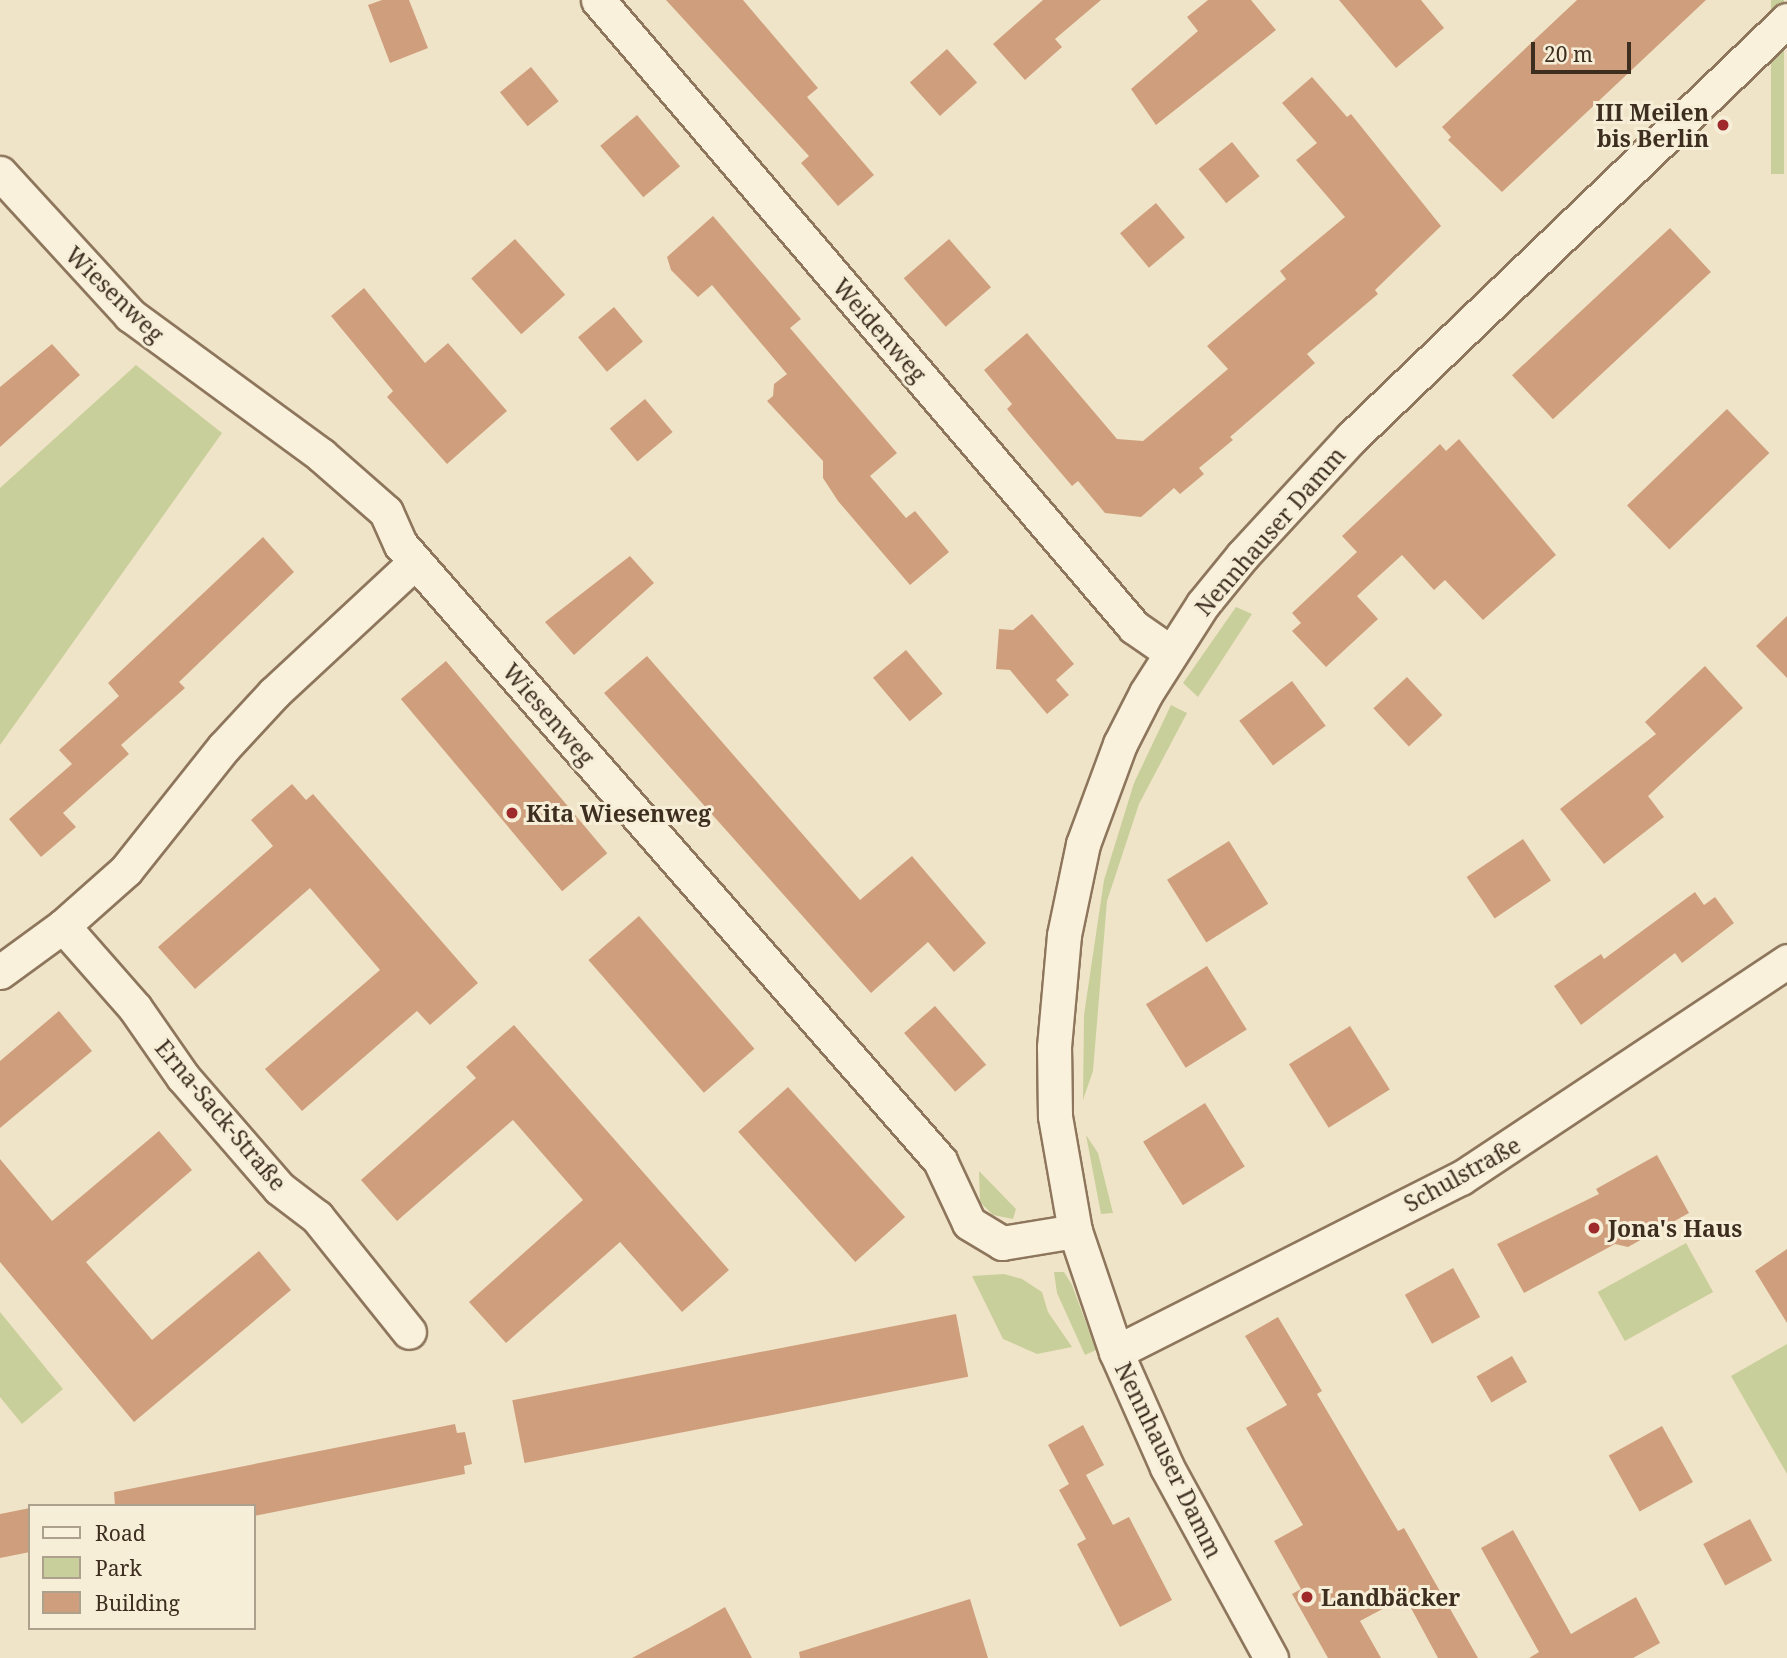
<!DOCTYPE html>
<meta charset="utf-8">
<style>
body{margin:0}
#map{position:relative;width:1787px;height:1658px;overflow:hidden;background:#f0e4c8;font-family:"Noto Serif",serif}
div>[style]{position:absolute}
.green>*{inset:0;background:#c9cf9b;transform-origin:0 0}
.building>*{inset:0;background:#cf9f7d;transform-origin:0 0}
.roads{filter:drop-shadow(2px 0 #8d765c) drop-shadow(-2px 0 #8d765c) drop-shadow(0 2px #8d765c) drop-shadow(0 -2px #8d765c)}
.minor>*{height:33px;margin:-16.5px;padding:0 16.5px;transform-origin:16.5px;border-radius:16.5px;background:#faf1dc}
.dots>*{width:19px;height:19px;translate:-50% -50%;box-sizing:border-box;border:4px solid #f7eed8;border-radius:50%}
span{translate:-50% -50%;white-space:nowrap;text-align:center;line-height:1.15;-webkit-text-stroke:6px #f7eed8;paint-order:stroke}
.poi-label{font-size:23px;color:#3d2e20;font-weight:700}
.right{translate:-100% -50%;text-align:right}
.left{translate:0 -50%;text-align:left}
.street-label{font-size:23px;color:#3d2e20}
.legend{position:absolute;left:28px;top:1504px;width:228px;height:126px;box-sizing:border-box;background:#f7eed8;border:2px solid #ada18e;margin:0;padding:9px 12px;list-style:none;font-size:21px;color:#3d2e20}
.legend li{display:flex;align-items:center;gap:14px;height:35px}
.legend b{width:35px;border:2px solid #ada18e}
.scale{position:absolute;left:1531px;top:42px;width:100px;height:32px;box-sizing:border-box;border:4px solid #3d2e20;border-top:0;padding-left:9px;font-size:21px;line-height:24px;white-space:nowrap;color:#3d2e20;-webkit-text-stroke:5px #f7eed8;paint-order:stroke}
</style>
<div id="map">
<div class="green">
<i style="left:1771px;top:0;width:13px;height:174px"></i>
<i style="clip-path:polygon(136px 365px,222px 433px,0 745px,0 488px)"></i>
<i style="clip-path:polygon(1236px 607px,1252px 614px,1198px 697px,1183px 683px)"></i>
<i style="clip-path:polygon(1171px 705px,1187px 713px,1139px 804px,1107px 901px,1093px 1071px,1083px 1100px,1084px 1015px,1104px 880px,1134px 783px)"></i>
<i style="clip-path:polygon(1086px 1135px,1098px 1153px,1113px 1213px,1101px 1214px)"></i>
<i style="clip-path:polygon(979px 1171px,1016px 1209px,1013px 1219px,993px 1215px,980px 1202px)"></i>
<i style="left:1686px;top:1243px;width:56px;height:101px;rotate:61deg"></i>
<i style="clip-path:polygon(1054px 1272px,1064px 1272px,1072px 1285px,1096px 1350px,1085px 1355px,1057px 1293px)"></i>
<i style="clip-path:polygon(1004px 1274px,1022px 1279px,1042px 1292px,1048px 1312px,1072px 1347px,1037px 1354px,1003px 1339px,972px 1276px)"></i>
<i style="clip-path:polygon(0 1312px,63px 1389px,22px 1424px,0 1397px)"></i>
<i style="clip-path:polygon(1787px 1344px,1787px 1474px,1731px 1376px)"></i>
</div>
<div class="building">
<i style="clip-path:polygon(382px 0,409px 0,428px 48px,390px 63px,368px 5px)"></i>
<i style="clip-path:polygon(666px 0,743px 0,818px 88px,807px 97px,874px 175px,838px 206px,801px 163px,809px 156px)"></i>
<i style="clip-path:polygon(1043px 0,1101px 0,1055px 39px,1062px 47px,1025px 80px,993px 44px)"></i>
<i style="clip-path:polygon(1208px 0,1251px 0,1276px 30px,1156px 125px,1131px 89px,1198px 31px,1187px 17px)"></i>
<i style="clip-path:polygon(1339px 0,1421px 0,1444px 28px,1396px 68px)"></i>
<i style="clip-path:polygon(1577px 0,1706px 0,1502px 192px,1448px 140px,1451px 137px,1442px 127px)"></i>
<i style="left:947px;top:49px;width:45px;height:50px;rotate:48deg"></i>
<i style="left:531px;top:67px;width:44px;height:40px;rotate:51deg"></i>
<i style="clip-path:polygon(1312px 77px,1347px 117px,1351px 114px,1441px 226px,1375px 290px,1378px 294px,1307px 354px,1315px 363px,1230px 437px,1233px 440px,1199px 468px,1204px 474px,1180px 494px,1174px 488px,1141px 517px,1105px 513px,1078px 481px,1072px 486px,1027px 433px,1007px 409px,1012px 404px,984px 370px,1027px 333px,1117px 439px,1143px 441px,1228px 369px,1207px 346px,1286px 279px,1280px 271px,1345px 217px,1296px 160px,1317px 143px,1282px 103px)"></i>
<i style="left:637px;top:115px;width:67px;height:48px;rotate:50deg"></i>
<i style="left:1232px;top:142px;width:44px;height:43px;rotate:51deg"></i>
<i style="left:1156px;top:203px;width:45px;height:47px;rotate:50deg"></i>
<i style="clip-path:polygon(713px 216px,801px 319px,790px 328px,897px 453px,870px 476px,906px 518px,915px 511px,949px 552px,910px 585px,838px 501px,823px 478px,823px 461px,767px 401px,773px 396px,774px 384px,787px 374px,712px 285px,698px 297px,671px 270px,667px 257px)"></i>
<i style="left:1670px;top:228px;width:60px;height:216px;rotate:47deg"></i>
<i style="left:515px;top:239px;width:75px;height:59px;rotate:48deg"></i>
<i style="left:949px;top:239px;width:64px;height:60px;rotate:49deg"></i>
<i style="clip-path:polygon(364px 288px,425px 363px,448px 343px,507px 411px,447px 464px,387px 397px,393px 391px,331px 316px)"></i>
<i style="left:614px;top:307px;width:45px;height:47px;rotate:50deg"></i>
<i style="clip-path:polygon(52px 344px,80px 375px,0 447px,0 387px)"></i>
<i style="left:645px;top:399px;width:43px;height:46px;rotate:50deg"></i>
<i style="left:1727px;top:409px;width:61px;height:139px;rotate:46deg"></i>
<i style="clip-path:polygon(1459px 439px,1556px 555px,1483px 620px,1445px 580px,1434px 590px,1402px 555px,1357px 596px,1378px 619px,1326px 667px,1292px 631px,1301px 623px,1292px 613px,1357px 552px,1342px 536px,1440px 444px,1446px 451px)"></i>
<i style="clip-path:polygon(263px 537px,294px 572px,179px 682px,185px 688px,121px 745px,129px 754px,63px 813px,76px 827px,41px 857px,9px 819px,72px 764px,59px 750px,119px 696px,108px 683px)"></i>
<i style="clip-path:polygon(630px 556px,654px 583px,574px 655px,545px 622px)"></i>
<i style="clip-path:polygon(1032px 614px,1074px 664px,1056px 680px,1069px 695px,1047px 714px,1010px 670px,996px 669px,999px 629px,1013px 630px)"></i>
<i style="clip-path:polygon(1787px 616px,1787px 678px,1756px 646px)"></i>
<i style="left:906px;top:650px;width:57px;height:43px;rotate:50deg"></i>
<i style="clip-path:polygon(647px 656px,860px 900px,912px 856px,986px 943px,954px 972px,928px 942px,871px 993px,604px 693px)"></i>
<i style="left:446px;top:661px;width:251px;height:59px;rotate:50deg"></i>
<i style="clip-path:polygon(1705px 666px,1743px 708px,1648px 796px,1664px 817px,1604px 864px,1560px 809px,1656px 734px,1645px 722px)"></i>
<i style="left:1407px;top:677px;width:52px;height:46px;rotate:47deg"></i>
<i style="left:1292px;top:681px;width:56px;height:66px;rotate:53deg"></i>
<i style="clip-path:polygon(292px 784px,306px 800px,313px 794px,478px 983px,430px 1025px,417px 1011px,302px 1111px,265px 1069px,380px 970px,310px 888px,195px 989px,158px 947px,273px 846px,251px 820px)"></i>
<i style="left:1523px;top:839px;width:50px;height:68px;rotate:56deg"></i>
<i style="left:1229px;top:841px;width:74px;height:73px;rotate:58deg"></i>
<i style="clip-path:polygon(1695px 892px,1704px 905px,1715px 897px,1734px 923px,1682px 963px,1675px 953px,1581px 1025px,1554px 986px,1601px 954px,1604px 959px)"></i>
<i style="left:639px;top:916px;width:176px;height:67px;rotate:49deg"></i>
<i style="left:1207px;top:966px;width:75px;height:72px;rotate:58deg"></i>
<i style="left:935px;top:1006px;width:78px;height:41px;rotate:49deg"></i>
<i style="clip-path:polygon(59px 1011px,92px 1051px,0 1128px,0 1061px)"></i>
<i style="clip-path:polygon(514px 1025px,729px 1270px,682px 1312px,620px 1242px,506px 1343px,469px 1302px,583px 1200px,513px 1120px,397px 1221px,361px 1180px,476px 1078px,466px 1067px)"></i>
<i style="left:1350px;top:1026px;width:75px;height:72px;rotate:58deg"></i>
<i style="left:788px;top:1087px;width:175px;height:67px;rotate:48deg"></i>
<i style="left:1205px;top:1103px;width:75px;height:73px;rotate:58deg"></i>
<i style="clip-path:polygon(159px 1131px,192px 1170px,86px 1262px,152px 1340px,259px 1251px,291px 1290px,134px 1422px,0 1262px,0 1159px,52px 1221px)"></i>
<i style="clip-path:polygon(1657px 1155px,1689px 1213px,1628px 1247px,1615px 1244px,1524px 1293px,1497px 1244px,1599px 1194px,1596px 1189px)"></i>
<i style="clip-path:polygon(1787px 1249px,1787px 1323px,1755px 1271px)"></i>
<i style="left:1453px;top:1268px;width:56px;height:55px;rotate:61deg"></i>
<i style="left:956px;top:1314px;width:64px;height:452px;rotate:79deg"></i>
<i style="clip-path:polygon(1278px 1317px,1322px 1391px,1317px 1394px,1398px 1531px,1404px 1528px,1478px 1658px,1438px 1658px,1405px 1597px,1360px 1621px,1381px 1658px,1328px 1658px,1292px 1594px,1301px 1589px,1274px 1541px,1303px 1525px,1246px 1428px,1287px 1405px,1245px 1336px)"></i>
<i style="left:1512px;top:1356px;width:30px;height:41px;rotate:60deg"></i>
<i style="clip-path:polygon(455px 1424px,457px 1433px,465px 1432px,472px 1464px,464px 1466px,465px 1474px,254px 1516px,254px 1506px,115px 1506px,114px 1492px)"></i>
<i style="clip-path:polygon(1083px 1425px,1104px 1465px,1086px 1475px,1113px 1525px,1129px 1517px,1172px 1600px,1120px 1627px,1077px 1544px,1086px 1539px,1059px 1490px,1069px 1484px,1048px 1445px)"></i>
<i style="left:1662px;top:1426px;width:64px;height:61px;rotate:61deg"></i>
<i style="clip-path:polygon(30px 1508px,30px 1552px,0 1558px,0 1514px)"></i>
<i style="left:1750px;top:1519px;width:47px;height:53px;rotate:62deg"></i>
<i style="clip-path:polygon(1513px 1530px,1571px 1634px,1636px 1597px,1660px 1643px,1633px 1658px,1529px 1658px,1539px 1652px,1481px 1548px)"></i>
<i style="clip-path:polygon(970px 1599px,988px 1658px,800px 1658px,799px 1652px)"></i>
<i style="clip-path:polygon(725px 1607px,752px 1658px,632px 1658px,690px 1627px)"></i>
</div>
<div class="roads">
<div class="minor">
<i style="left:598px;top:0;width:825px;rotate:49.47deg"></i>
<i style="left:1134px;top:627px;width:44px;rotate:34.8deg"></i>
<i style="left:0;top:173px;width:193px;rotate:47.5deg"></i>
<i style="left:130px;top:315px;width:237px;rotate:36.2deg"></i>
<i style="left:321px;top:455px;width:86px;rotate:41.2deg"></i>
<i style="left:386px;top:512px;width:36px;rotate:66deg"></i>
<i style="left:401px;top:545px;width:819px;rotate:48.81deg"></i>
<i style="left:940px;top:1161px;width:68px;rotate:64.9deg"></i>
<i style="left:969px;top:1223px;width:39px;rotate:31deg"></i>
<i style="left:1002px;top:1243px;width:74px;rotate:-9.3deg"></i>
<i style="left:63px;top:926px;width:109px;rotate:48.7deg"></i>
<i style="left:135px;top:1008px;width:84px;rotate:55.2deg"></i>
<i style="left:183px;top:1077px;width:147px;rotate:49.1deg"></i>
<i style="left:279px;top:1188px;width:48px;rotate:37.3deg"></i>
<i style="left:317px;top:1217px;width:147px;rotate:51.3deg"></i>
<i style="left:0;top:972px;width:78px;rotate:-36.1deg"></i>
<i style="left:63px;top:926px;width:84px;rotate:-41.6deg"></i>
<i style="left:126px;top:870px;width:157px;rotate:-51.5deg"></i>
<i style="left:224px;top:747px;width:74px;rotate:-47.2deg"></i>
<i style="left:274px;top:693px;width:192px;rotate:-42.9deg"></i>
<i style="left:1116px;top:1352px;width:386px;rotate:-26.8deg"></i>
<i style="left:1461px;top:1178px;width:392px;rotate:-33.6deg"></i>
<i style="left:1271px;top:1658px;width:217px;rotate:-118.6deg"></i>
<i style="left:1167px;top:1467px;width:126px;rotate:-113.9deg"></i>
<i style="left:1116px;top:1352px;width:128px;rotate:-108.7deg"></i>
<i style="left:1075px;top:1231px;width:117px;rotate:-99.9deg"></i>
<i style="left:1055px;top:1116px;width:69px;rotate:-90.8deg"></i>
<i style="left:1054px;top:1047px;width:112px;rotate:-84.9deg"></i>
<i style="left:1064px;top:935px;width:93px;rotate:-78.2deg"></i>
<i style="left:1083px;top:844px;width:107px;rotate:-69.7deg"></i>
<i style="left:1120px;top:744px;width:57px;rotate:-63deg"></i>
<i style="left:1146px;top:693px;width:106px;rotate:-57.4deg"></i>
<i style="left:1203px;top:604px;width:63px;rotate:-50.8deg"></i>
<i style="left:1243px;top:555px;width:159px;rotate:-47.3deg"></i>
<i style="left:1351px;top:438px;width:604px;rotate:-43.79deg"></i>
</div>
</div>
<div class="dots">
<i style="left:1723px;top:125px;background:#9e2a2b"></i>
<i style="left:512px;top:813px;background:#9e2a2b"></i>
<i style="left:1594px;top:1228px;background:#9e2a2b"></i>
<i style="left:1307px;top:1597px;background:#9e2a2b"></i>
</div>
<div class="poi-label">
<span class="right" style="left:1709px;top:125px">III Meilen<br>bis Berlin</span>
<span class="left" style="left:526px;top:813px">Kita Wiesenweg</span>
<span class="left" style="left:1608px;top:1228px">Jona's Haus</span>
<span class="left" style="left:1321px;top:1597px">Landbäcker</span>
</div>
<div class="street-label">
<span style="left:115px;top:294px;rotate:44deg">Wiesenweg</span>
<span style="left:880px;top:330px;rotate:49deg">Weidenweg</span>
<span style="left:1270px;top:531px;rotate:-49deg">Nennhauser Damm</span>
<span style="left:549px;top:714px;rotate:49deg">Wiesenweg</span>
<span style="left:221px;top:1115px;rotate:50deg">Erna-Sack-Straße</span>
<span style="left:1462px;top:1174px;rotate:-29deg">Schulstraße</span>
<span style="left:1169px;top:1460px;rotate:64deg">Nennhauser Damm</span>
</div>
<ul class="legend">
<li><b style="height:9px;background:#faf1dc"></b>Road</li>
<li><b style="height:19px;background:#c9cf9b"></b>Park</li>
<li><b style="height:19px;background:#cf9f7d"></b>Building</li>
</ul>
<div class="scale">20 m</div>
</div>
